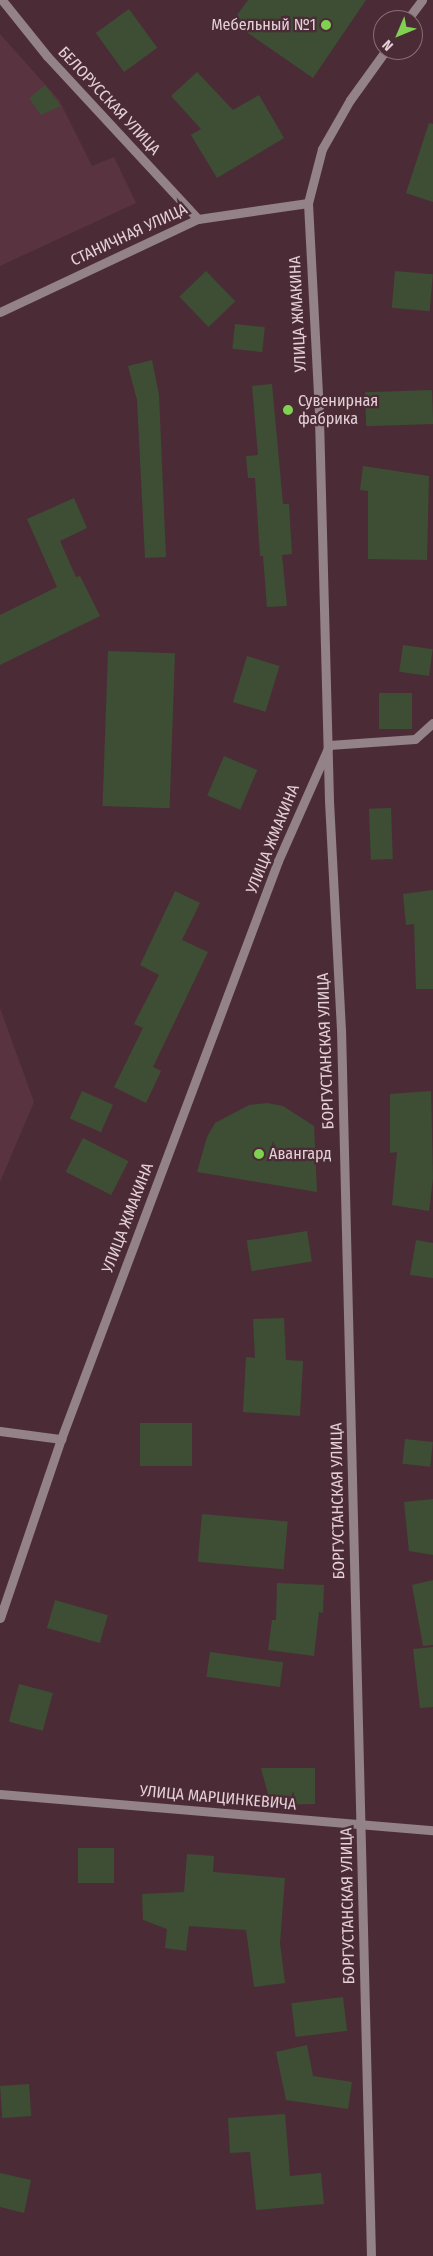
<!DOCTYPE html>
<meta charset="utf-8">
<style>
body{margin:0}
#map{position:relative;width:433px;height:2256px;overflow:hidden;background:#4b2c36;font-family:"Fira Sans Condensed",sans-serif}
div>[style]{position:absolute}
.built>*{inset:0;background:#59333f}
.building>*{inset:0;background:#3d4e34;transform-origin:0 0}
.minor>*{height:9px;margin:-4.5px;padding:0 4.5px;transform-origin:4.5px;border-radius:4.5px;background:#938287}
.dots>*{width:14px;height:14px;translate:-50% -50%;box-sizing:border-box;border:2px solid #4b2c36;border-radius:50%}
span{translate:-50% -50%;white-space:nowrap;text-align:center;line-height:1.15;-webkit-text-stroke:4.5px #4b2c36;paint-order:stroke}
.poi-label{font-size:16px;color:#e4d0d6}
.right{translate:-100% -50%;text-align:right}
.left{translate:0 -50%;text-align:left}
.street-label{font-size:16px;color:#e4d0d6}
.north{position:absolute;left:373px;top:10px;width:50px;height:50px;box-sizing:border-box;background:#4b2c36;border:1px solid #886e76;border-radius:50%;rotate:225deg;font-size:14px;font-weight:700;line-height:20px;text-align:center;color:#e4d0d6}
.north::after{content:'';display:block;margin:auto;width:18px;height:22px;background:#80d051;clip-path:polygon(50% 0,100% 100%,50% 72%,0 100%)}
</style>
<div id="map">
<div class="built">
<i style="clip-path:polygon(0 34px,59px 100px,92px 166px,114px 157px,136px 203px,0 266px)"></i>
<i style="clip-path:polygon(0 1008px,34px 1102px,0 1182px)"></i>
</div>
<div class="building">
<i style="clip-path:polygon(248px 0,366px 0,313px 78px,232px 22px)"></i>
<i style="left:129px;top:9px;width:48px;height:41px;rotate:54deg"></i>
<i style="clip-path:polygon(197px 72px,233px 110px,259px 95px,284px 138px,217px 178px,191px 135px,201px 129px,171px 96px)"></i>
<i style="clip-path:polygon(45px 85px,61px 106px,41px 115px,29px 98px)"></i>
<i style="clip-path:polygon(429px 123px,433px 124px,433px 202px,406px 193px)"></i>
<i style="left:206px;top:271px;width:42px;height:37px;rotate:46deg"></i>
<i style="left:395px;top:271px;width:38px;height:37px;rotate:5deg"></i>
<i style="left:235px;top:324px;width:30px;height:25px;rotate:6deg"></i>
<i style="clip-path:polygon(152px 360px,159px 395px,166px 557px,145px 558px,137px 400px,128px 366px)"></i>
<i style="clip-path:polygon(272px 384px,283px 504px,289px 504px,292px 554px,282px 555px,287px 606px,267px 607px,263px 556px,260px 556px,255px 478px,248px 478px,246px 456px,258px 455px,252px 386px)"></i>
<i style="left:432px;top:390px;width:34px;height:67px;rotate:88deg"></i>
<i style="clip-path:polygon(363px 466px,429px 476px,427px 560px,368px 559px,368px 491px,360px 490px)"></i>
<i style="clip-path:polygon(74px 498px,87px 528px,60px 541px,76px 577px,80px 576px,100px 616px,0 665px,0 615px,57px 587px,27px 519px)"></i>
<i style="left:403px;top:645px;width:30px;height:27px;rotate:8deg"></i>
<i style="left:108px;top:651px;width:67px;height:155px;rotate:2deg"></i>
<i style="left:247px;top:656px;width:34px;height:48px;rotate:17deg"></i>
<i style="left:379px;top:693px;width:33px;height:36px"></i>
<i style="left:224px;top:756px;width:36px;height:43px;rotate:23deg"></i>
<i style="left:391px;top:808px;width:51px;height:22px;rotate:88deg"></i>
<i style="clip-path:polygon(433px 890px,433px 989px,416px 989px,414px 924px,406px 925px,403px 894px)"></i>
<i style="clip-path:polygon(175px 891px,200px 903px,182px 940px,208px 952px,153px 1067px,161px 1071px,146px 1103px,114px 1087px,143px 1028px,134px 1024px,159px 975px,140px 965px)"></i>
<i style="left:82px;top:1091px;width:34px;height:30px;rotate:24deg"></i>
<i style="clip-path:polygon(431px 1091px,433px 1178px,429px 1211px,392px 1205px,397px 1152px,390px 1153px,390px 1094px)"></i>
<i style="clip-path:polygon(267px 1103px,283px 1106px,314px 1126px,317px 1192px,197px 1172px,207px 1137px,215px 1123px,249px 1105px)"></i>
<i style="left:83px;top:1138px;width:51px;height:38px;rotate:27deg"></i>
<i style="left:307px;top:1231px;width:31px;height:61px;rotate:81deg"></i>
<i style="clip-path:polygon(416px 1240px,433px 1243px,433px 1278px,410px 1275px)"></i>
<i style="clip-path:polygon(284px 1318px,286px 1360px,303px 1361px,300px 1416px,243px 1412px,246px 1357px,255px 1358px,253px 1319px)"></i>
<i style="left:140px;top:1423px;width:52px;height:43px"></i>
<i style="left:405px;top:1439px;width:28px;height:25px;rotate:6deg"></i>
<i style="clip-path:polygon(433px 1499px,433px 1555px,409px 1551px,404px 1502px)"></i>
<i style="left:202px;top:1514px;width:86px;height:48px;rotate:5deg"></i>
<i style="clip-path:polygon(433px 1580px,433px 1645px,423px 1646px,412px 1585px)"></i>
<i style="clip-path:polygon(277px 1583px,324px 1585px,323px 1613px,319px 1612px,314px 1656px,268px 1650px,272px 1620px,276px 1620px)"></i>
<i style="left:55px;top:1600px;width:55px;height:29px;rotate:16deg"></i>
<i style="clip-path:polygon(433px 1647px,433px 1707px,420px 1708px,413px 1649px)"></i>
<i style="left:210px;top:1652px;width:74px;height:25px;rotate:8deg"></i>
<i style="left:19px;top:1684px;width:35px;height:39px;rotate:15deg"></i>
<i style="clip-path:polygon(261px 1768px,315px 1768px,315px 1804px,271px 1805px)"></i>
<i style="left:78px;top:1848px;width:36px;height:35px"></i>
<i style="clip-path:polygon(187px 1854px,214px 1856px,213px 1872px,285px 1878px,280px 1943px,285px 1983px,254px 1987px,246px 1930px,189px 1926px,186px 1951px,165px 1948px,167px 1929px,143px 1920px,142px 1894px,184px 1892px)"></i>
<i style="left:343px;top:1997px;width:34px;height:52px;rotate:83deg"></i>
<i style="clip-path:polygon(307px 2045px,313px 2076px,352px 2082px,348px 2109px,286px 2100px,276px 2052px)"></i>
<i style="left:29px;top:2084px;width:32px;height:29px;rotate:86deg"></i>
<i style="clip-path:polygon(285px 2114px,290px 2176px,321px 2173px,324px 2204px,256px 2210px,250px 2152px,230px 2153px,228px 2118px)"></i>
<i style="clip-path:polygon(0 2173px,31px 2180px,24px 2213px,0 2207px)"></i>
</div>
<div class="minor">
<i style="left:2px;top:0;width:72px;rotate:51.2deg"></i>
<i style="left:47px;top:56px;width:222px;rotate:47.2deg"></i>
<i style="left:407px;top:20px;width:25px;rotate:-53deg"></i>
<i style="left:0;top:312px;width:219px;rotate:-25.2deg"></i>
<i style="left:198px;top:219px;width:111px;rotate:-8.3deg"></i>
<i style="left:329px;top:745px;width:86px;rotate:-4deg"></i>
<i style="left:415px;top:739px;width:24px;rotate:-42deg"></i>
<i style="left:0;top:1431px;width:62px;rotate:7.5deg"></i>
<i style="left:0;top:1618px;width:189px;rotate:-71.2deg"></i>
<i style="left:61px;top:1439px;width:617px;rotate:-69.42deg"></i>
<i style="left:278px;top:861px;width:124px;rotate:-66.1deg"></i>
<i style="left:0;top:1794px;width:434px;rotate:4.8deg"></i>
<i style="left:371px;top:2256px;width:1226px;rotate:-91.4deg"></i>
<i style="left:341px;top:1030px;width:230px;rotate:-93deg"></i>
<i style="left:329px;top:800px;width:387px;rotate:-91.5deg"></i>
<i style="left:319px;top:413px;width:210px;rotate:-93deg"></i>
<i style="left:308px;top:203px;width:56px;rotate:-75.5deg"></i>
<i style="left:322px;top:149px;width:56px;rotate:-60.3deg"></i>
<i style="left:350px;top:100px;width:62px;rotate:-54.2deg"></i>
</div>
<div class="dots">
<i style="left:326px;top:25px;background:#80d051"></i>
<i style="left:288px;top:410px;background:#80d051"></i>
<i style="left:259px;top:1154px;background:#80d051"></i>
</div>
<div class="poi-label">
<span class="right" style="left:316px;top:25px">Мебельный №1</span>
<span class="left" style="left:298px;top:410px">Сувенирная<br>фабрика</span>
<span class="left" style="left:269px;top:1154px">Авангард</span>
</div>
<div class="street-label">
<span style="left:109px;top:101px;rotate:47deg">БЕЛОРУССКАЯ УЛИЦА</span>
<span style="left:129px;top:235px;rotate:-25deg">СТАНИЧНАЯ УЛИЦА</span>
<span style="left:298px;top:314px;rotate:-93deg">УЛИЦА ЖМАКИНА</span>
<span style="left:273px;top:839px;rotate:-68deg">УЛИЦА ЖМАКИНА</span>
<span style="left:326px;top:1051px;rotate:-92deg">БОРГУСТАНСКАЯ УЛИЦА</span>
<span style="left:128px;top:1218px;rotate:-69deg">УЛИЦА ЖМАКИНА</span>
<span style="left:338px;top:1501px;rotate:-91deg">БОРГУСТАНСКАЯ УЛИЦА</span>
<span style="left:218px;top:1798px;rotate:5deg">УЛИЦА МАРЦИНКЕВИЧА</span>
<span style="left:348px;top:1906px;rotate:-91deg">БОРГУСТАНСКАЯ УЛИЦА</span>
</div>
<div class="north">N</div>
</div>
